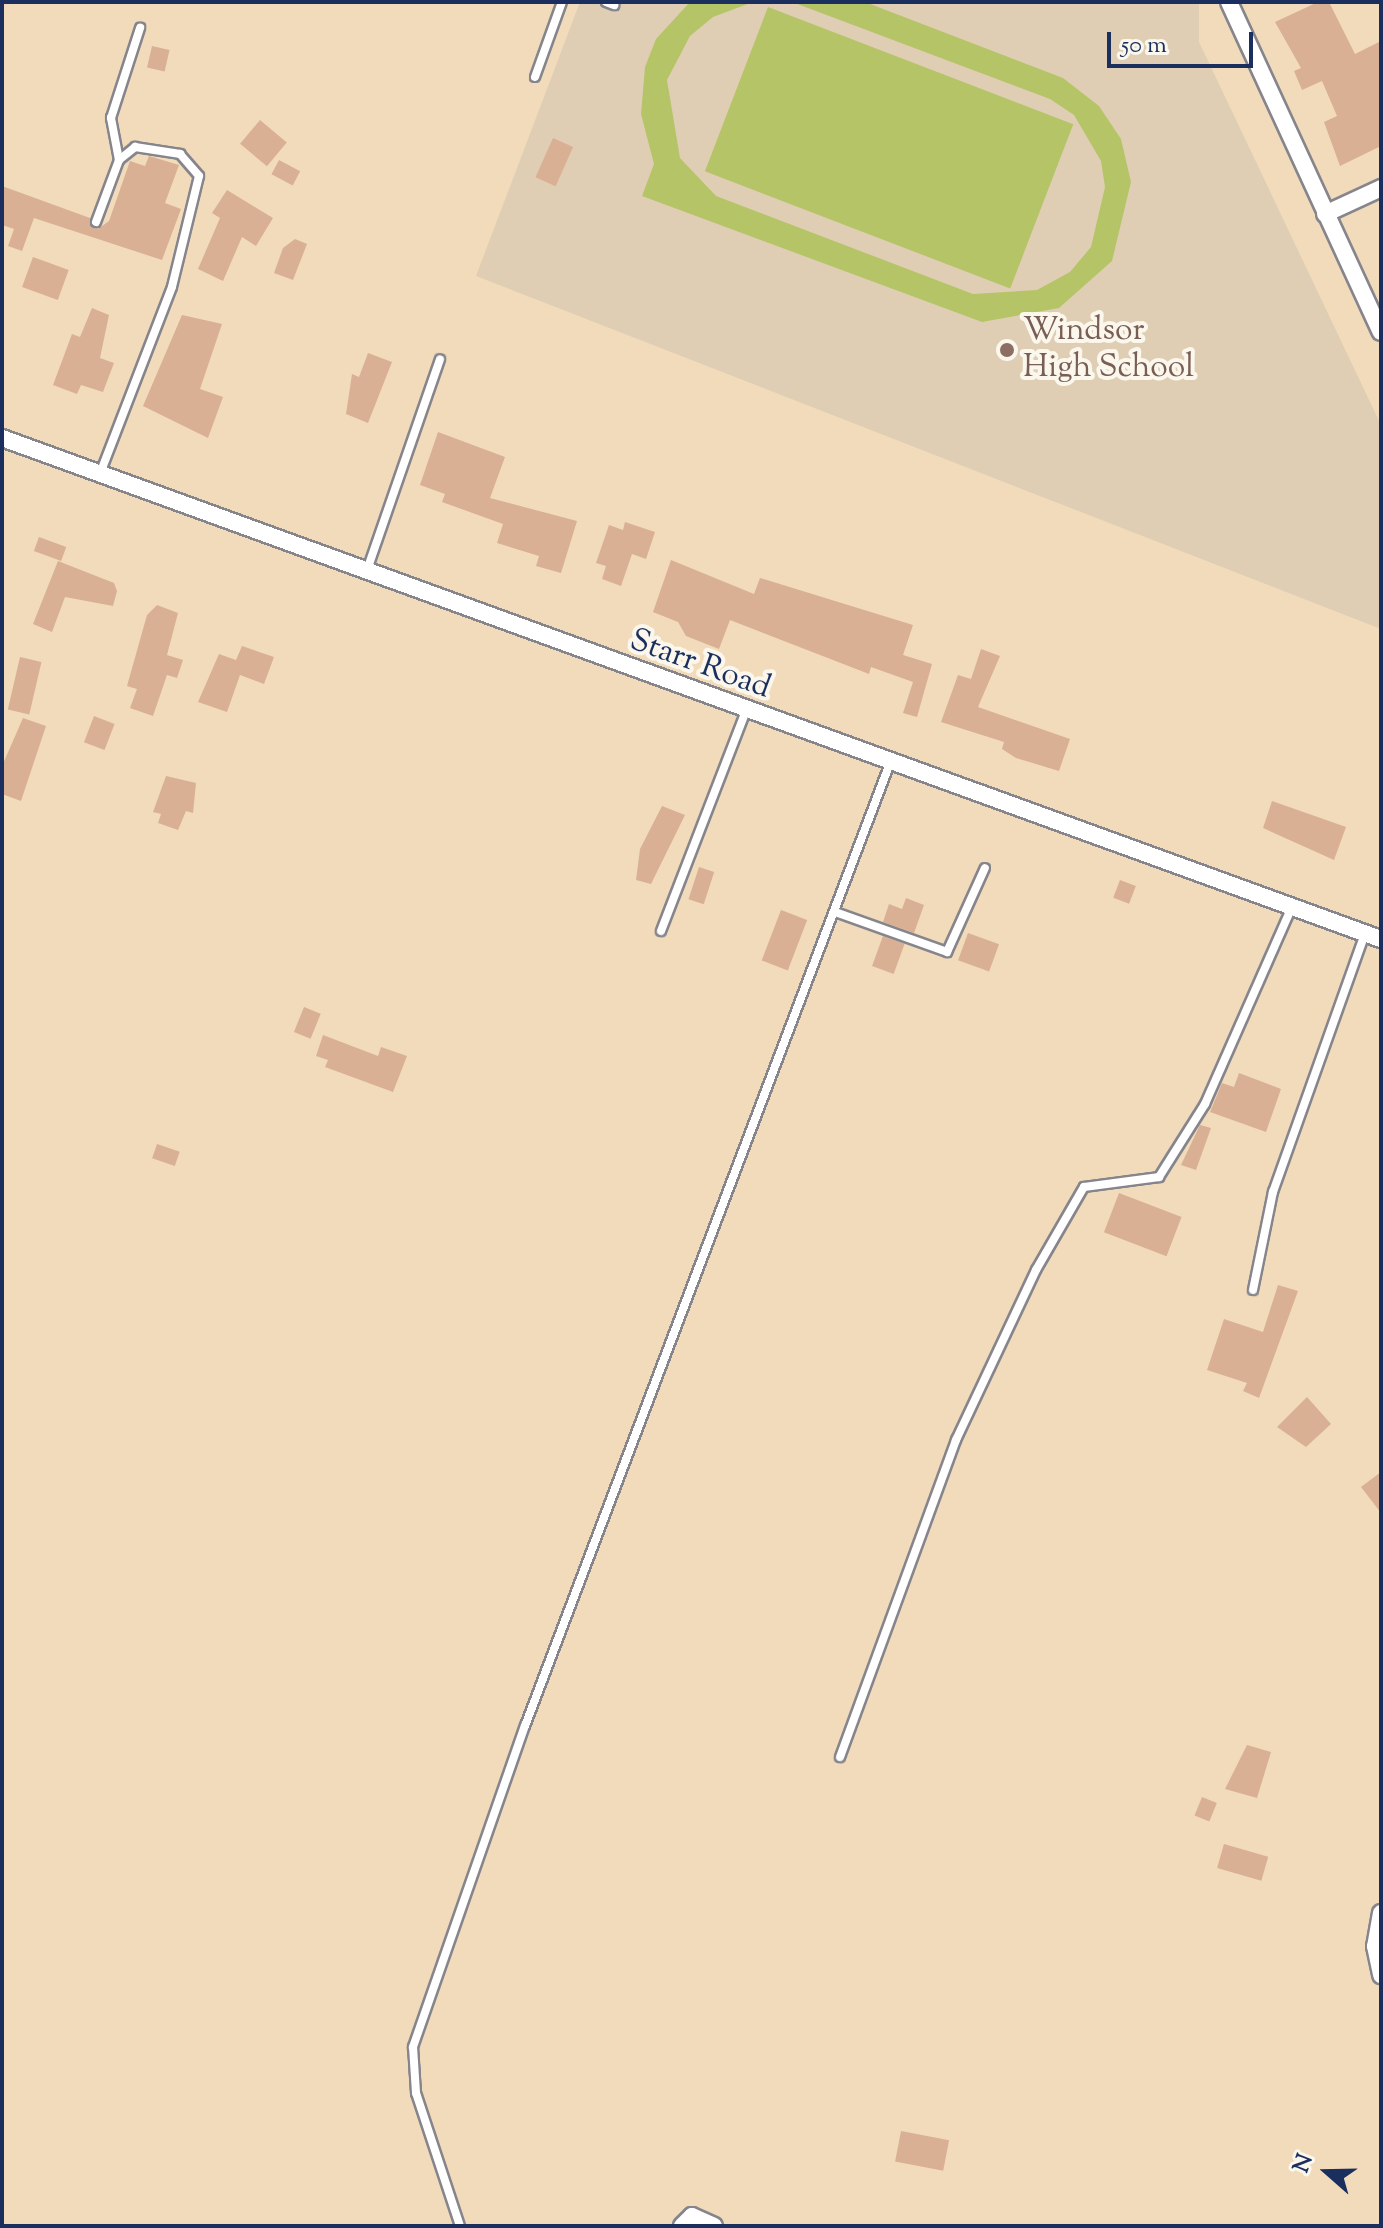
<!DOCTYPE html>
<style>
body{margin:0}
#map{position:relative;width:1383px;height:2228px;overflow:hidden;background:#f1dbbb;font-family:"Sorts Mill Goudy",serif}
div>[style]{position:absolute}
.built>*{inset:0;background:#dfceb4}
.green>*{inset:0;background:#b5c467;transform-origin:0 0}
.building>*{inset:0;background:#d9b093;transform-origin:0 0}
.roads{filter:drop-shadow(2px 0 #86858c) drop-shadow(-2px 0 #86858c) drop-shadow(0 2px #86858c) drop-shadow(0 -2px #86858c)}
.service>*{height:8px;margin:-4px;padding:0 4px;transform-origin:4px;border-radius:4px;background:#fff}
.minor>*{height:16px;margin:-8px;padding:0 8px;transform-origin:8px;border-radius:8px;background:#fff}
.dots>*{width:22px;height:22px;translate:-50% -50%;box-sizing:border-box;border:4px solid #fbf7ec;border-radius:50%}
span{translate:-50% -50%;white-space:nowrap;text-align:center;line-height:1.15;-webkit-text-stroke:8px #fbf7ec;paint-order:stroke}
.education-label{font-size:32px;color:#785e54}
.left{translate:0 -50%;text-align:left}
.street-label{font-size:32px;color:#1b2f5e}
.frame{position:absolute;inset:0;border:4px solid #1b2f5e;pointer-events:none}
.north{position:absolute;left:1287px;top:2132px;width:80px;height:80px;-webkit-text-stroke:6px #fbf7ec;paint-order:stroke;rotate:290deg;font-size:22px;font-weight:700;line-height:32px;text-align:center;color:#1b2f5e}
.north::after{content:'';display:block;margin:auto;width:28px;height:36px;background:#1b2f5e;clip-path:polygon(50% 0,100% 100%,50% 72%,0 100%)}
.scale{position:absolute;left:1107px;top:32px;width:146px;height:36px;box-sizing:border-box;border:4px solid #1b2f5e;border-top:0;padding-left:10px;font-size:24px;line-height:28px;white-space:nowrap;color:#1b2f5e;-webkit-text-stroke:6px #fbf7ec;paint-order:stroke}
</style>
<div id="map">
<div class="built">
<i style="clip-path:polygon(580px 2px,1199px 2px,1199px 42px,1381px 425px,1381px 629px,476px 276px)"></i>
</div>
<div class="green">
<i style="clip-path:polygon(690px 2px,753px 2px,713px 17px,690px 36px,667px 80px,680px 158px,716px 196px,973px 294px,1037px 290px,1070px 272px,1091px 247px,1105px 187px,1101px 161px,1074px 115px,1050px 99px,792px 2px,865px 2px,1063px 78px,1099px 106px,1121px 139px,1131px 182px,1112px 261px,1059px 308px,982px 322px,642px 196px,654px 164px,641px 114px,645px 67px,656px 39px)"></i>
<i style="left:768px;top:7px;width:327px;height:176px;rotate:21deg"></i>
</div>
<div class="building">
<i style="clip-path:polygon(1318px 2px,1329px 2px,1355px 54px,1381px 41px,1381px 146px,1340px 166px,1324px 122px,1337px 116px,1322px 81px,1302px 90px,1294px 71px,1301px 68px,1275px 22px)"></i>
<i style="left:152px;top:46px;width:18px;height:22px;rotate:13deg"></i>
<i style="left:260px;top:120px;width:35px;height:31px;rotate:40deg"></i>
<i style="left:553px;top:138px;width:22px;height:43px;rotate:24deg"></i>
<i style="clip-path:polygon(149px 156px,179px 165px,165px 203px,181px 209px,162px 260px,34px 218px,22px 251px,8px 246px,14px 229px,2px 225px,2px 186px,90px 218px,98px 229px,109px 221px,130px 161px,145px 166px)"></i>
<i style="left:279px;top:160px;width:24px;height:16px;rotate:28deg"></i>
<i style="clip-path:polygon(227px 190px,273px 218px,256px 246px,242px 237px,223px 281px,198px 269px,220px 218px,212px 213px)"></i>
<i style="clip-path:polygon(295px 239px,307px 244px,293px 280px,274px 273px,283px 248px)"></i>
<i style="left:33px;top:257px;width:38px;height:32px;rotate:20deg"></i>
<i style="clip-path:polygon(92px 308px,109px 315px,100px 358px,114px 363px,103px 392px,81px 385px,77px 394px,53px 385px,72px 334px,80px 337px)"></i>
<i style="clip-path:polygon(182px 315px,222px 324px,200px 389px,223px 397px,208px 438px,143px 406px)"></i>
<i style="clip-path:polygon(368px 353px,392px 362px,368px 423px,346px 414px,352px 374px,359px 377px)"></i>
<i style="clip-path:polygon(438px 432px,505px 457px,490px 498px,577px 521px,561px 573px,536px 566px,539px 556px,497px 543px,503px 524px,442px 502px,445px 494px,420px 485px)"></i>
<i style="clip-path:polygon(625px 522px,655px 532px,646px 559px,632px 554px,621px 586px,602px 579px,606px 566px,596px 563px,609px 525px,623px 530px)"></i>
<i style="left:39px;top:537px;width:29px;height:15px;rotate:20deg"></i>
<i style="clip-path:polygon(671px 560px,754px 594px,760px 578px,913px 625px,903px 655px,932px 664px,917px 717px,903px 713px,913px 682px,871px 667px,869px 674px,730px 620px,719px 649px,686px 636px,678px 622px,653px 612px)"></i>
<i style="clip-path:polygon(58px 561px,114px 583px,117px 591px,113px 606px,65px 597px,52px 632px,33px 624px)"></i>
<i style="clip-path:polygon(157px 605px,178px 613px,167px 655px,183px 660px,177px 678px,167px 675px,153px 716px,130px 708px,137px 689px,127px 686px,147px 615px)"></i>
<i style="clip-path:polygon(242px 646px,274px 657px,264px 684px,240px 675px,227px 712px,198px 702px,219px 654px,236px 660px)"></i>
<i style="clip-path:polygon(981px 649px,1000px 656px,978px 707px,1070px 739px,1059px 771px,1016px 758px,1002px 749px,1004px 742px,941px 722px,958px 675px,971px 679px)"></i>
<i style="left:20px;top:657px;width:22px;height:54px;rotate:13deg"></i>
<i style="left:94px;top:716px;width:22px;height:28px;rotate:21deg"></i>
<i style="clip-path:polygon(23px 718px,46px 726px,21px 801px,2px 794px,2px 766px)"></i>
<i style="clip-path:polygon(166px 776px,196px 783px,193px 813px,186px 811px,178px 830px,158px 823px,161px 814px,153px 812px)"></i>
<i style="clip-path:polygon(1272px 801px,1346px 827px,1334px 860px,1263px 828px)"></i>
<i style="clip-path:polygon(662px 806px,685px 815px,651px 884px,636px 880px,640px 849px)"></i>
<i style="left:699px;top:867px;width:16px;height:34px;rotate:18deg"></i>
<i style="left:1120px;top:880px;width:17px;height:19px;rotate:21deg"></i>
<i style="clip-path:polygon(906px 898px,924px 905px,914px 933px,883px 922px,889px 904px,902px 909px)"></i>
<i style="left:781px;top:910px;width:28px;height:54px;rotate:21deg"></i>
<i style="left:968px;top:933px;width:33px;height:29px;rotate:20deg"></i>
<i style="left:883px;top:936px;width:23px;height:32px;rotate:20deg"></i>
<i style="left:304px;top:1007px;width:18px;height:27px;rotate:22deg"></i>
<i style="clip-path:polygon(323px 1035px,378px 1056px,381px 1047px,407px 1056px,393px 1092px,325px 1067px,328px 1060px,316px 1056px)"></i>
<i style="clip-path:polygon(1239px 1073px,1281px 1089px,1266px 1132px,1210px 1112px,1222px 1083px,1234px 1087px)"></i>
<i style="clip-path:polygon(1200px 1125px,1211px 1128px,1196px 1170px,1181px 1165px)"></i>
<i style="left:157px;top:1144px;width:24px;height:15px;rotate:19deg"></i>
<i style="left:1119px;top:1193px;width:67px;height:42px;rotate:21deg"></i>
<i style="clip-path:polygon(1278px 1285px,1298px 1291px,1259px 1398px,1243px 1391px,1247px 1383px,1207px 1370px,1224px 1319px,1263px 1332px)"></i>
<i style="clip-path:polygon(1307px 1397px,1331px 1424px,1306px 1447px,1277px 1427px)"></i>
<i style="clip-path:polygon(1381px 1472px,1381px 1513px,1361px 1487px)"></i>
<i style="clip-path:polygon(1247px 1745px,1271px 1752px,1257px 1798px,1225px 1789px)"></i>
<i style="left:1202px;top:1797px;width:16px;height:20px;rotate:22deg"></i>
<i style="left:1224px;top:1844px;width:46px;height:25px;rotate:16deg"></i>
<i style="left:901px;top:2131px;width:49px;height:31px;rotate:11deg"></i>
</div>
<div class="roads">
<div class="service">
<i style="left:606px;top:2px;width:9px;rotate:21deg"></i>
<i style="left:535px;top:77px;width:80px;rotate:-70.2deg"></i>
<i style="left:119px;top:160px;width:43px;rotate:-100.8deg"></i>
<i style="left:111px;top:118px;width:95px;rotate:-72.1deg"></i>
<i style="left:96px;top:222px;width:66px;rotate:-69.6deg"></i>
<i style="left:119px;top:160px;width:21px;rotate:-39deg"></i>
<i style="left:135px;top:147px;width:46px;rotate:8.8deg"></i>
<i style="left:180px;top:154px;width:29px;rotate:49deg"></i>
<i style="left:199px;top:176px;width:114px;rotate:103.7deg"></i>
<i style="left:172px;top:287px;width:200px;rotate:111.1deg"></i>
<i style="left:366px;top:573px;width:226px;rotate:-70.9deg"></i>
<i style="left:838px;top:913px;width:116px;rotate:19.7deg"></i>
<i style="left:947px;top:952px;width:92px;rotate:-65.7deg"></i>
<i style="left:661px;top:931px;width:236px;rotate:-68.9deg"></i>
<i style="left:1253px;top:1290px;width:100px;rotate:-78.5deg"></i>
<i style="left:1273px;top:1192px;width:275px;rotate:-70.4deg"></i>
<i style="left:840px;top:1757px;width:338px;rotate:-69.9deg"></i>
<i style="left:956px;top:1440px;width:188px;rotate:-64.8deg"></i>
<i style="left:1036px;top:1270px;width:96px;rotate:-60deg"></i>
<i style="left:1084px;top:1187px;width:76px;rotate:-7.6deg"></i>
<i style="left:1159px;top:1177px;width:86px;rotate:-57.8deg"></i>
<i style="left:1205px;top:1104px;width:215px;rotate:-66.2deg"></i>
<i style="left:460px;top:2226px;width:140px;rotate:-108.3deg"></i>
<i style="left:416px;top:2093px;width:46px;rotate:-93.7deg"></i>
<i style="left:413px;top:2047px;width:340px;rotate:-70.8deg"></i>
<i style="left:525px;top:1726px;width:1030px;rotate:-69.24deg"></i>
</div>
<div class="minor">
<i style="left:1229px;top:2px;width:363px;rotate:65.3deg"></i>
<i style="left:1325px;top:214px;width:62px;rotate:-24.9deg"></i>
<i style="left:2px;top:438px;width:1467px;rotate:19.97deg"></i>
<i style="left:1381px;top:1913px;width:34px;rotate:100deg"></i>
<i style="left:1375px;top:1946px;width:30px;rotate:78deg"></i>
<i style="left:682px;top:2226px;width:14px;rotate:-45deg"></i>
<i style="left:692px;top:2216px;width:24px;rotate:24deg"></i>
</div>
</div>
<div class="dots">
<i style="left:1007px;top:350px;background:#8d6e63"></i>
</div>
<div class="education-label">
<span class="left" style="left:1023px;top:350px">Windsor<br>High School</span>
</div>
<div class="street-label">
<span style="left:700px;top:665px;rotate:20deg">Starr Road</span>
</div>
<div class="frame"></div>
<div class="north">N</div>
<div class="scale">50 m</div>
</div>
